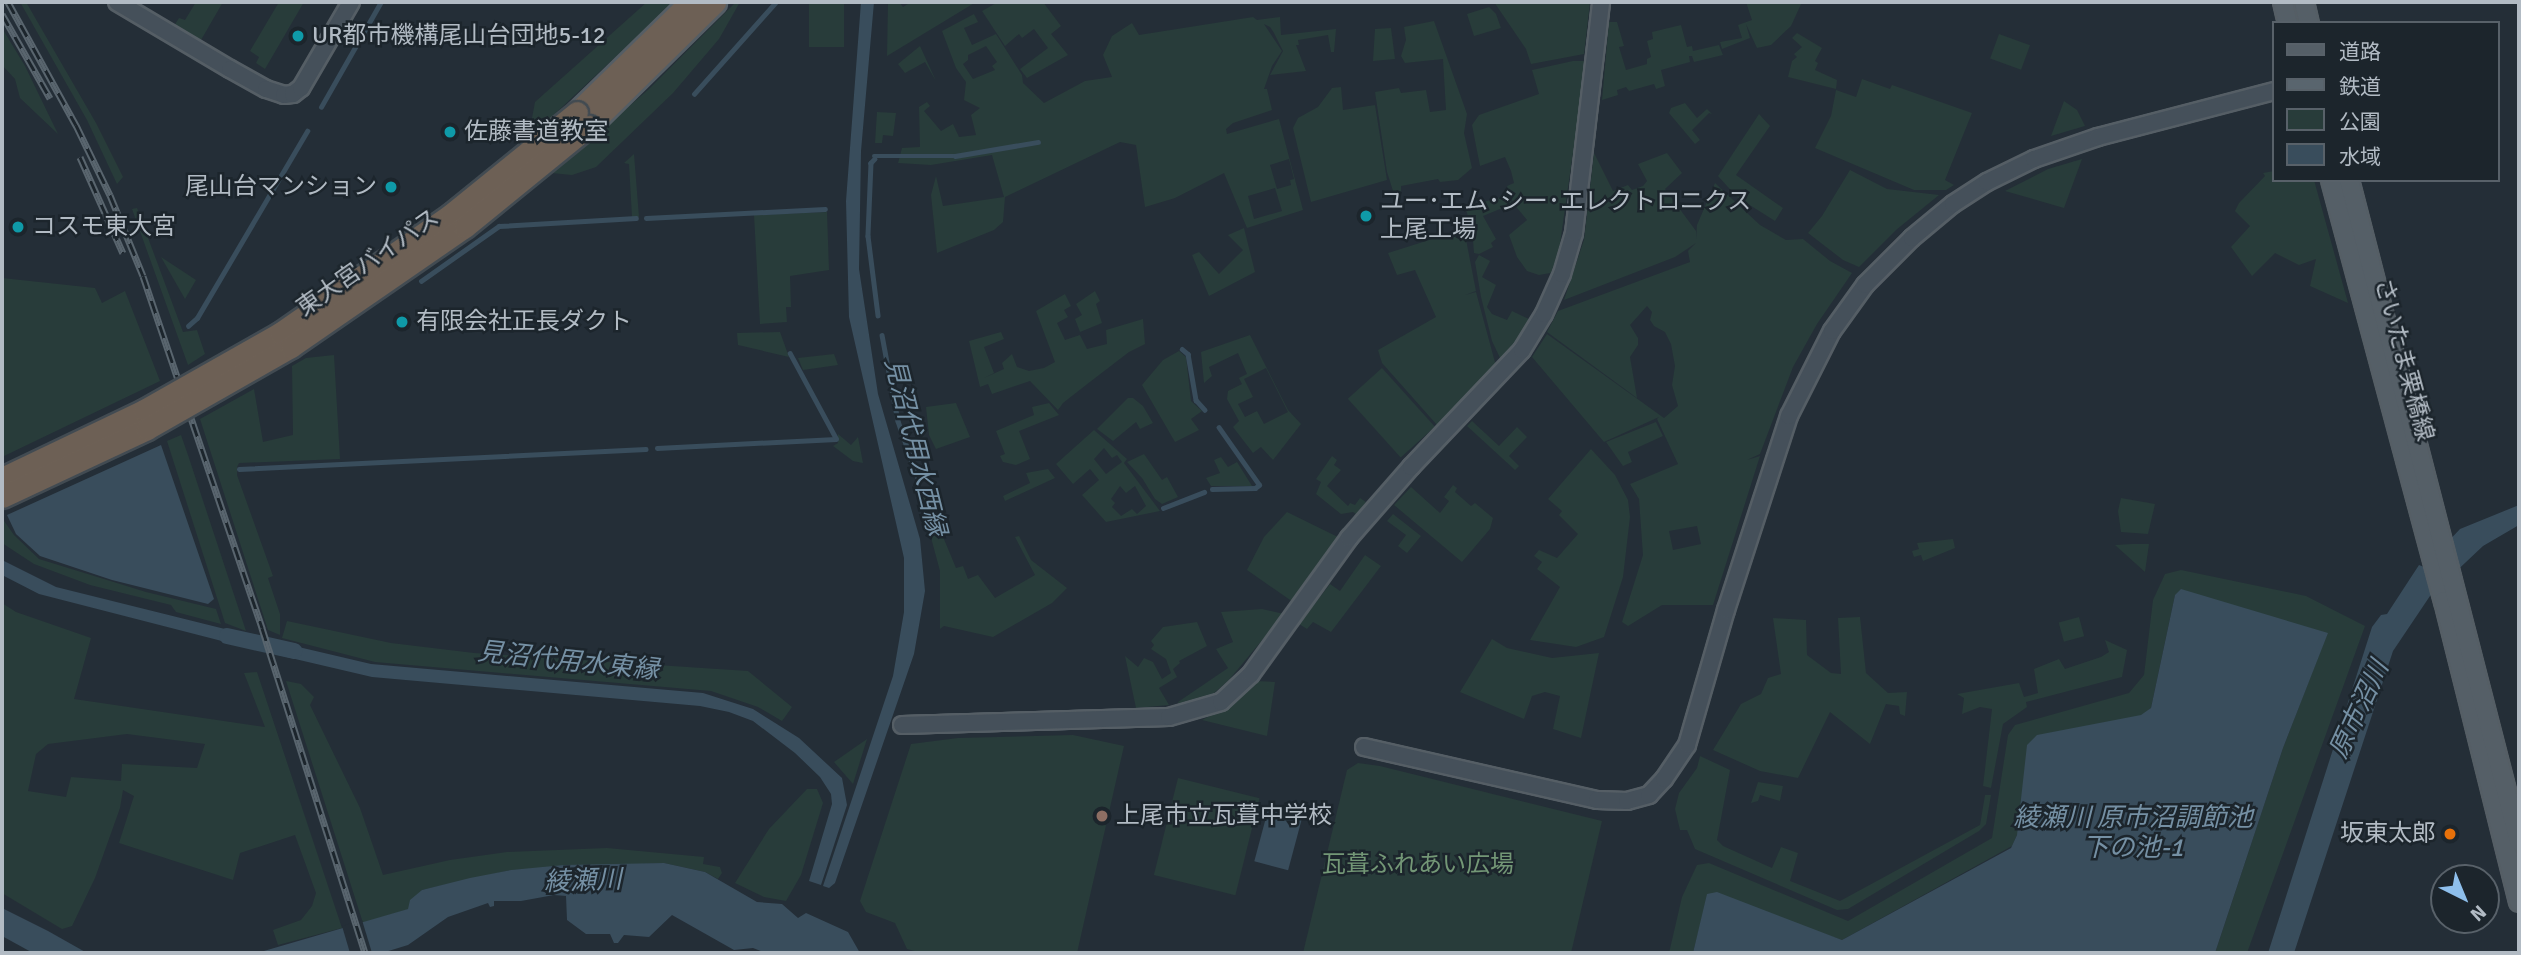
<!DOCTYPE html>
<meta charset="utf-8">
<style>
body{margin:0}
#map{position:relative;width:2521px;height:955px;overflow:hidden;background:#242e37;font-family:Signika,"Noto Sans JP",sans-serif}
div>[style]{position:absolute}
.green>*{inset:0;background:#283c3a;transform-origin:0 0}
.water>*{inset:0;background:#394d5c;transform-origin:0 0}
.pier>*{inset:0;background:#242e37}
.stream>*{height:4.5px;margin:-2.25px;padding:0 2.25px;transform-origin:2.25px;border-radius:2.25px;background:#394d5c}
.canal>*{height:16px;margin:-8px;padding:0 8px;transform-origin:8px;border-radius:8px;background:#394d5c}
.roads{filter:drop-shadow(2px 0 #555e65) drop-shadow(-2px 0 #555e65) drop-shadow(0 2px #555e65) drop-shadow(0 -2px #555e65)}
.secondary>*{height:16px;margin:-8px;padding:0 8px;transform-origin:8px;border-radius:8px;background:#45505a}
.primary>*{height:18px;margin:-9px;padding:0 9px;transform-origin:9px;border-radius:9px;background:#555f67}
.highway>*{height:21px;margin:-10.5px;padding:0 10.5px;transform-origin:10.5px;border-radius:10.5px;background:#6d6055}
.rail>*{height:7px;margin-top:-3.5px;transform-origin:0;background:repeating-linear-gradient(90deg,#1c252c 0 13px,#59656e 0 26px);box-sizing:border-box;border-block:2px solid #59656e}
.bridges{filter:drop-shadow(2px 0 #424b52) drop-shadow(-2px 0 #424b52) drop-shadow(0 2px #424b52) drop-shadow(0 -2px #424b52)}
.highway-bridge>*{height:21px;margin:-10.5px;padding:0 10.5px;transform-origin:10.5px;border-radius:10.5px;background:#6d6055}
.dots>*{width:19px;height:19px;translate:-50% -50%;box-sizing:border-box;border:4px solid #1c252c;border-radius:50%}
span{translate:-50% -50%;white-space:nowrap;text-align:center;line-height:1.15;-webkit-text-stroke:5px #1c252c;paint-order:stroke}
.poi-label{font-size:24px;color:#b2bbc4}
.left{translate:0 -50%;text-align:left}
.right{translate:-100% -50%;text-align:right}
.street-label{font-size:24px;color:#b2bbc4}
.park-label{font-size:24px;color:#739776}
.water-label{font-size:26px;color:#7590a4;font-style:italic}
.frame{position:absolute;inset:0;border:4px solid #b2bbc4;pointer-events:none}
.legend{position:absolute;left:2272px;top:21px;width:228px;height:161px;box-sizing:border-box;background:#1c252c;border:2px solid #586169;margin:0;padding:9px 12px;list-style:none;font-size:21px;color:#b2bbc4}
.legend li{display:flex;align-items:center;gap:14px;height:35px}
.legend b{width:35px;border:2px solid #586169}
.north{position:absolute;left:2430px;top:864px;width:70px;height:70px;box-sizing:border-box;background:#1c252c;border:2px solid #586169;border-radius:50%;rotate:137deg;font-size:19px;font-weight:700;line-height:28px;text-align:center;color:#b2bbc4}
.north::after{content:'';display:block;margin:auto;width:24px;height:32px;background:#8ebfec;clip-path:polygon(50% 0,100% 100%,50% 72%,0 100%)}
</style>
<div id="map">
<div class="green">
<i style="clip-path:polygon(20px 2px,26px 2px,96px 123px,123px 177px,117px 184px,87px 120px)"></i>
<i style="clip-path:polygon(196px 2px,223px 2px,201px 40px,174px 26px,179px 18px,185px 20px)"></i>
<i style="clip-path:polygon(279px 2px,304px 2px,265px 69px,256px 63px,259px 57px,250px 51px)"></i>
<i style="clip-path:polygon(647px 2px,674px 2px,528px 139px,535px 102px)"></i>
<i style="clip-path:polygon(736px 2px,740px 2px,719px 39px,673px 93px,596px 167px,572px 175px,552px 173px,649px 89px)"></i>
<i style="left:809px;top:2px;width:35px;height:45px"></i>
<i style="clip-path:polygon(888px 2px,899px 2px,903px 7px,911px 2px,976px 2px,887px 56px)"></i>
<i style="clip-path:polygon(998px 2px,1043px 2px,1061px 26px,1051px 34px,1068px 55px,1027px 78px,1020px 69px,1048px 48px,1034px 29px,1022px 38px,1019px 34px,1005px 46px,982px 11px)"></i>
<i style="clip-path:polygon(1494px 2px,1590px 2px,1584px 54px,1531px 64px,1526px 49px)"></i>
<i style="clip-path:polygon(1746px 2px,1802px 2px,1791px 26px,1771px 45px,1757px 48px,1746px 24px,1750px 38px,1722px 49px,1720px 42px,1742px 38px,1738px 25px,1752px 20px)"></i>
<i style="clip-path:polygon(1489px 7px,1496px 14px,1501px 28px,1474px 36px,1467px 14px)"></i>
<i style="clip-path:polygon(evenodd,974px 14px,978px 22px,964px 28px,972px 45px,996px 34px,1022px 75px,1023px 83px,1044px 103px,1085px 81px,1112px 77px,1103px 55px,1112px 36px,1132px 23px,1139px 35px,1253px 17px,1257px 20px,1280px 17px,1281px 35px,1336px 29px,1334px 52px,1331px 52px,1328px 35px,1298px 40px,1299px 45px,1296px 45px,1306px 71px,1270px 75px,1283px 51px,1274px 33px,1270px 27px,1264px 24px,1282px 51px,1272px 66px,1264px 89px,1267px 89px,1272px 110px,1233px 123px,1226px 129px,1227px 134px,1279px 119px,1303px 210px,1247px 228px,1224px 173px,1175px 198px,1145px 207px,1136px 145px,1120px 142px,1005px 197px,1003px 222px,994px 230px,937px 253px,931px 195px,936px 176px,943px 206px,1004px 197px,992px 155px,931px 165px,898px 163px,902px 148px,920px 147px,919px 107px,927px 102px,930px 106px,924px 111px,941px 131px,953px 124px,959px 137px,976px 135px,971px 115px,980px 108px,964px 100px,966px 82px,956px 68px,942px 31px,974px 14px,986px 46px,997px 62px,992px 66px,995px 70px,973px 79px,963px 64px,968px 60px,968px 55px,986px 46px,974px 14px,1289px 159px,1294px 179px,1290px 180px,1291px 185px,1277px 189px,1270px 165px,1289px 159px,974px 14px,1275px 188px,1282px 211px,1254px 219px,1248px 196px,1275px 188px)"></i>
<i style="clip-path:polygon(1434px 21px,1467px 114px,1464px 133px,1472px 168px,1458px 180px,1440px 182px,1438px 179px,1401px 186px,1401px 191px,1394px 194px,1387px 172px,1375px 92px,1399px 88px,1401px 93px,1426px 90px,1430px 112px,1446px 110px,1443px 59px,1405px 63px,1401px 56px,1406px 40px,1404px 27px)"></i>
<i style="clip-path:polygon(1609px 22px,1617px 22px,1624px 46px,1619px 47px,1626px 70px,1647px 64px,1647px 59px,1651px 57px,1647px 41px,1653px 39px,1652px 32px,1681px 25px,1687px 47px,1692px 46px,1693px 51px,1719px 45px,1723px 55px,1694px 62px,1692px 56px,1689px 56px,1690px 62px,1661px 70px,1665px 86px,1656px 89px,1654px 84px,1629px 91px,1626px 87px,1617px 90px,1618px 95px,1602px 100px)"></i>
<i style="clip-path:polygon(2px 28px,25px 66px,58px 134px,20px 98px,15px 79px,2px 65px)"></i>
<i style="clip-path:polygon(1391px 28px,1395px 59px,1373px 61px,1375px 29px)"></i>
<i style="clip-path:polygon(1797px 33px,1822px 48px,1815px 61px,1818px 63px,1815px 70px,1837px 80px,1836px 89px,1788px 77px,1792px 61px,1797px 57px,1794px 54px,1802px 47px,1792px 38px)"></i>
<i style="left:1999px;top:34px;width:33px;height:26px;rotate:20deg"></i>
<i style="clip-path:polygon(920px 46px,936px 81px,925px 62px,905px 73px,898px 64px)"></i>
<i style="clip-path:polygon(1573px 61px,1586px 61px,1556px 272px,1539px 275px,1527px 271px,1517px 257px,1509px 235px,1527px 220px,1513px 203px,1507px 186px,1514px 183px,1511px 171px,1505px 157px,1480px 166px,1472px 125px,1479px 115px,1539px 94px,1532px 70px)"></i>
<i style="clip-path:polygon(1862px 79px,1890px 89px,1892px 85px,1972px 113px,1945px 180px,1954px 185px,1946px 190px,1914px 190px,1815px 148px,1831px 116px,1836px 90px,1856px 97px)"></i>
<i style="clip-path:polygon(1341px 87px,1343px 110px,1375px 105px,1387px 180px,1311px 202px,1293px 128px,1298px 118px,1318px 107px,1332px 88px)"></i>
<i style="clip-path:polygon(2064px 101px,2077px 110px,2085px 126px,2051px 136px)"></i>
<i style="clip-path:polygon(1685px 103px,1697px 118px,1707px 109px,1712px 114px,1709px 113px,1692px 130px,1700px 140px,1695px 144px,1669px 113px,1671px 108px)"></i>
<i style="clip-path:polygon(877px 112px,896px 113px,893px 136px,883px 135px,882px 143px,875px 143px)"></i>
<i style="clip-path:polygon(1759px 114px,1770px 126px,1736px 175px,1783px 208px,1775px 221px,1737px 197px,1718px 176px)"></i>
<i style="clip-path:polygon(evenodd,1594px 153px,1613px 191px,1628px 185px,1632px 190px,1643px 186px,1647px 181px,1638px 164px,1667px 153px,1682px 173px,1665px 189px,1696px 231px,1696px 239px,1697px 225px,1715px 183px,1760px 225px,1786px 240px,1803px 239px,1830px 261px,1852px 273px,1817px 324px,1793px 367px,1760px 454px,1747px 460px,1760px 456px,1713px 605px,1662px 605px,1628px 626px,1622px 622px,1643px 555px,1639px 499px,1630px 484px,1678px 464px,1657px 419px,1659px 417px,1604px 442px,1532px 357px,1547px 334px,1664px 418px,1678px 406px,1672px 385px,1675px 366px,1671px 344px,1665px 332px,1654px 326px,1650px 320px,1652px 312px,1647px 306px,1630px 325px,1638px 338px,1638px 345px,1630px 357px,1637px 398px,1547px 332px,1558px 311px,1690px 262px,1688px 251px,1696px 243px,1675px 257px,1564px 300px,1584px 240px,1594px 153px,1697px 526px,1701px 544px,1673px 550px,1669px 531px,1697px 526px)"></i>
<i style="clip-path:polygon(634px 154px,639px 217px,632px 217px,629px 164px,624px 163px)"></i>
<i style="clip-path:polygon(2082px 159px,2064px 208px,2005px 191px,2048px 169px)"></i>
<i style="clip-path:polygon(1850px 170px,1887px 189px,1939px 195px,1896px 230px,1859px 267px,1843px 260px,1808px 233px,1822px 216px)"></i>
<i style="clip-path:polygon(2274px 171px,2274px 180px,2314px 180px,2348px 303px,2310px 286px,2316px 259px,2299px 265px,2275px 253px,2252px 276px,2231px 247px,2250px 226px,2235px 211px,2239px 203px,2265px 176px,2263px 173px)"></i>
<i style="clip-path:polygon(1509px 195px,1512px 204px,1483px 216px,1496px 239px,1491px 243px,1493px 247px,1479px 254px,1474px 253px,1472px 228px,1465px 207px)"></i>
<i style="clip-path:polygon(137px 208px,183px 332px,197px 330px,205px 354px,188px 365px,132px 209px)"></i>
<i style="clip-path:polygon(827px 212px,829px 270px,790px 276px,791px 307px,786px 307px,787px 322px,760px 324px,754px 215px)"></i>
<i style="clip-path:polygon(1244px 228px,1255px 272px,1209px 296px,1192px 255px,1199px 252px,1219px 274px,1243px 250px,1228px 235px)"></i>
<i style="clip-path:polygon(1464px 229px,1476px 291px,1465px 295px,1476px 292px,1496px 366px,1437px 425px,1382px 363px,1378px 350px,1436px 317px,1415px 270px,1397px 275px,1388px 253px)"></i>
<i style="clip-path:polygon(1479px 255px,1490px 261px,1482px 277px,1496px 285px,1487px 307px,1492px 314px,1507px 320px,1512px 311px,1531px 320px,1520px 341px,1501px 360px,1492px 341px,1481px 297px,1475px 262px)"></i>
<i style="clip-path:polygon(161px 257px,196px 280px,185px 299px)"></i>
<i style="clip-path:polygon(2px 278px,95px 288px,102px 303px,125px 291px,160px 381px,2px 457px)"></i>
<i style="clip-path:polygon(1095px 291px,1100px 301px,1096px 304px,1102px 323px,1080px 332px,1075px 319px,1082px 315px,1076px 304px)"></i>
<i style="clip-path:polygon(1065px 294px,1071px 306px,1064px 310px,1068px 317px,1057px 323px,1065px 340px,1080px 335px,1087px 349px,1107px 344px,1106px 330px,1143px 319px,1145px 344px,1129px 352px,1086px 385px,1063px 403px,1058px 410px,1030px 381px,992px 394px,988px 384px,980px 387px,969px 341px,1001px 332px,1004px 339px,984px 347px,994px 373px,984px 378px,1004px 369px,1002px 363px,1012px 354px,1017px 367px,1029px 371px,1044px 368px,1055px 362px,1036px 311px)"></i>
<i style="clip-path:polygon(780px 332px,789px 357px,738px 345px,737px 333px)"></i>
<i style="clip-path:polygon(evenodd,1250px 335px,1288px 410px,1301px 424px,1273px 460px,1261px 447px,1253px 453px,1233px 427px,1239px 421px,1227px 399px,1228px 391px,1242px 384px,1239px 378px,1247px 374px,1238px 353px,1209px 367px,1212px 376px,1204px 383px,1201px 352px,1250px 335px,1266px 368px,1288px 412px,1264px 424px,1257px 411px,1245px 417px,1238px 404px,1253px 397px,1244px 379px,1266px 368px)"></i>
<i style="clip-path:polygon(1179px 351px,1186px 357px,1191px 401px,1202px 411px,1191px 419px,1199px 430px,1175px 442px,1142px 385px,1163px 360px)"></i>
<i style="clip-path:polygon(834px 354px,838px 365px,803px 370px,798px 358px)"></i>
<i style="clip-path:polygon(334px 355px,340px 459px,239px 463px,237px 467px,237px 475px,273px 576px,268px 578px,280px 614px,280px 635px,268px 630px,200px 419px,254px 389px,263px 442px,293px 435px,292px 366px,306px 358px)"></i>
<i style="left:1382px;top:368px;width:79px;height:46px;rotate:48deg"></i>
<i style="clip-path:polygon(1128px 398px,1133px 398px,1143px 406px,1153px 423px,1140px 429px,1136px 422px,1113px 441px,1097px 429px)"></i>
<i style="clip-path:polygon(956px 403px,970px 437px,936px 449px,929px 435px,926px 407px)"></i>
<i style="clip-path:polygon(1049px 403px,1059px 415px,1019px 431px,1030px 459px,1016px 465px,1003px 462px,1000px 456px,1005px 454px,996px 431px,1034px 415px,1032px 407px)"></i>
<i style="clip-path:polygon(1472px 421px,1499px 446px,1517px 427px,1527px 437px,1509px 456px,1519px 466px,1515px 470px,1467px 426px)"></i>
<i style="clip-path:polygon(1656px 422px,1663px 436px,1628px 452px,1632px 462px,1623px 466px,1606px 442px)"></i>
<i style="clip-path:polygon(evenodd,1094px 430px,1127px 459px,1124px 463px,1160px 511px,1106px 522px,1082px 495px,1099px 480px,1090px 469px,1073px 484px,1056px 464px,1094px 430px,1104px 448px,1112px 458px,1117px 455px,1122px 462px,1106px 474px,1094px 459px,1104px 448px,1094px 430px,1120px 486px,1126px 493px,1135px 486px,1146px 506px,1137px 514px,1132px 509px,1121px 516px,1112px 507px,1115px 503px,1111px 499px,1120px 486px)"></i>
<i style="clip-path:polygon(838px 434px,851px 445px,858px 437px,863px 463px,853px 461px,833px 446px,838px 443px)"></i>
<i style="clip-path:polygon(181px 435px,188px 455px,246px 631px,225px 623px,167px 441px)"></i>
<i style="clip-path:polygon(1591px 449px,1615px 475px,1628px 500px,1630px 517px,1623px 577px,1604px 637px,1576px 647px,1530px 640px,1560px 587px,1537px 569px,1542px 562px,1534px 556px,1539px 550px,1557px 558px,1578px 534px,1559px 515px,1562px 511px,1548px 499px)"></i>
<i style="clip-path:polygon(1144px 454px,1162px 480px,1167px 477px,1178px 497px,1162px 504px,1155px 499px,1142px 478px,1127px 462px)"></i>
<i style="clip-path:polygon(1332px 456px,1337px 460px,1334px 465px,1341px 470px,1327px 486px,1348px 506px,1350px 503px,1355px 505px,1360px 498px,1366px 502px,1357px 515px,1353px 512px,1341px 514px,1316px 494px,1321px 482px,1316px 479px)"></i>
<i style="clip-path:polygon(1221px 457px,1228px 467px,1237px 462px,1252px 486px,1211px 486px,1206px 478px,1220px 473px,1214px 460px)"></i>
<i style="clip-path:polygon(1048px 469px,1055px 478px,1005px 501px,1003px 496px,1030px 483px,1026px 473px)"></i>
<i style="clip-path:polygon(1453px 485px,1457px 488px,1455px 492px,1471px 506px,1475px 503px,1493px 518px,1490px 529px,1462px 562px,1394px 505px,1411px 487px,1440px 513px,1449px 501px,1444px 497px)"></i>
<i style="clip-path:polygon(924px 491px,956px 568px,963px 566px,968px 579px,978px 575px,995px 598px,1035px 575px,1015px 537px,1019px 536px,1031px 560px,1067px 588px,1052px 603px,993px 637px,944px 626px,940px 629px,940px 571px,919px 493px)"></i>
<i style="clip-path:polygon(2121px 498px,2155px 504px,2148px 534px,2121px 532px,2118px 511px)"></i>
<i style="clip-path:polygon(1287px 512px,1340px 538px,1293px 602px,1247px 570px,1264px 537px)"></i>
<i style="clip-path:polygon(1393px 514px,1421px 536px,1407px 553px,1398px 546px,1406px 535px,1387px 521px)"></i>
<i style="clip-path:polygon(2px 518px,14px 535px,39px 559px,146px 592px,216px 609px,221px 624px,176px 612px,171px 605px,90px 585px,34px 564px,2px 543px)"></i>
<i style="clip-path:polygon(1953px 539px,1955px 548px,1923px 561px,1921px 555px,1914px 557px,1912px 551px,1919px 549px,1917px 543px)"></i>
<i style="clip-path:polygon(2149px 544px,2145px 572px,2115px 545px,2132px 544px)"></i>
<i style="clip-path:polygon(1365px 555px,1381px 566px,1331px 632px,1313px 622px,1307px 629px,1299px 624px,1330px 584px,1340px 591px)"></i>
<i style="clip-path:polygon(2181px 570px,2306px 596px,2365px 626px,2247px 953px,2215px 953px,2283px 748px,2327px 634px,2175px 595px,2151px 708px,2017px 835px,2012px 846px,1842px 940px,1708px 894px,1693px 953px,1669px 953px,1682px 897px,1697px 865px,1709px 863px,1848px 921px,1992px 838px,2008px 735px,2015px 725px,2129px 693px,2144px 675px,2153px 600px,2165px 574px)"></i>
<i style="clip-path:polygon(evenodd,2px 603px,16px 612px,91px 638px,74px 699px,265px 727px,244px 673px,257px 672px,342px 928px,278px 945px,273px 930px,301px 920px,312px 906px,316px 893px,295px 835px,240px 853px,233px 880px,119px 843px,134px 796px,123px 790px,120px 808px,95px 878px,72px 926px,62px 929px,2px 893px,2px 603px,127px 734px,205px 744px,197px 768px,122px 764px,121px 781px,71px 777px,66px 797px,28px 791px,36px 754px,48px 744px,127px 734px)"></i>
<i style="clip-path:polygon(1262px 609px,1284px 614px,1228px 681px,1214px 693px,1180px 706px,1178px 702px,1228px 668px,1216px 649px,1233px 642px,1221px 612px)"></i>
<i style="clip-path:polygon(1860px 617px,1866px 673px,1888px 693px,1907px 692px,1905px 716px,1900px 714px,1899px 706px,1886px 704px,1870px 744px,1830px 712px,1798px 778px,1760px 771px,1713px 750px,1741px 704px,1761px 694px,1768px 678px,1781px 674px,1773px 618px,1806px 620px,1807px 655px,1831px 673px,1841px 674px,1838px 618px)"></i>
<i style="left:2079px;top:617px;width:20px;height:21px;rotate:75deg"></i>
<i style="clip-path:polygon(287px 621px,391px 643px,474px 653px,748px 671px,792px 707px,782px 721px,758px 707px,711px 691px,375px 662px,282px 638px)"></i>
<i style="clip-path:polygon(1197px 622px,1207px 646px,1179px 661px,1180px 663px,1173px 669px,1177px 677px,1159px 688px,1169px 705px,1136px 708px,1125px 656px,1138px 667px,1144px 658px,1153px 662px,1162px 679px,1171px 673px,1166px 659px,1151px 649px,1154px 645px,1151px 641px,1163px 627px)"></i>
<i style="clip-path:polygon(1492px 639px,1507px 648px,1552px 658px,1599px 653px,1581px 738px,1553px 729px,1560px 696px,1545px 692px,1532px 696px,1524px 719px,1460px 692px)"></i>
<i style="clip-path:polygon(2105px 640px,2127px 650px,2122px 677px,2026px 702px,2027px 707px,2003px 724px,1991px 788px,1983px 786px,1992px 709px,1980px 707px,1962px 714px,1964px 698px,1957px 694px,2019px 683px,2024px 697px,2038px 693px,2034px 669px,2059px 659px,2065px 669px,2101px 657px,2109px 652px)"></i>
<i style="clip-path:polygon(286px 681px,301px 684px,314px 697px,310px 705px,360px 808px,383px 875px,450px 860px,507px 852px,607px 848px,704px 857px,703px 864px,720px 867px,722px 873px,718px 879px,705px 872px,664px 863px,511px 870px,422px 890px,409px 909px,363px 923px)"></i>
<i style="clip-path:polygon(1257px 681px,1275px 682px,1267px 736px,1202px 720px,1233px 704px)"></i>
<i style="clip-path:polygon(1073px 735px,1124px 746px,1077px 953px,922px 953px,907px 949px,895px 923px,866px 912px,860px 901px,911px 744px,958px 738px)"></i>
<i style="clip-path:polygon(867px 739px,853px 784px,834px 762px)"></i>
<i style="clip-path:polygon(1700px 756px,1730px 770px,1717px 840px,1723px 846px,1772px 868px,1781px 847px,1798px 853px,1790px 881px,1840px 901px,1980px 825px,1985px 795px,1991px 795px,1986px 824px,1979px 831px,1848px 909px,1837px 910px,1695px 849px,1687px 830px,1680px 830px,1675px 809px,1679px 793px,1697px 768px)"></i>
<i style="clip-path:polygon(1358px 763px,1380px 766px,1602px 821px,1571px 953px,1303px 953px,1347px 770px)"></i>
<i style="left:1178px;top:778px;width:84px;height:100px;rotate:14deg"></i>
<i style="clip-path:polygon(1758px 782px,1783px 786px,1780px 801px,1760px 795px,1758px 801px,1751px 803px)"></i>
<i style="clip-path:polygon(807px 789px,817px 789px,823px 803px,801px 875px,786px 901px,764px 897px,735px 883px,769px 829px)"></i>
</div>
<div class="water">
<i style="clip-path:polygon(861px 2px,874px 2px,861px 151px,859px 269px,878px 394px,920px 539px,925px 591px,914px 654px,835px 883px,829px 888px,823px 886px,893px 676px,904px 612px,904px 558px,849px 317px,846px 201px)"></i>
<i style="clip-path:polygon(161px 445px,214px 599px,208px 604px,112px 580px,40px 556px,16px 534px,7px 515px)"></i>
<i style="clip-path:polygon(2519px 505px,2519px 525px,2483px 546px,2430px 596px,2393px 651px,2294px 953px,2268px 953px,2372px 627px,2381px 615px,2387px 614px,2419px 565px,2424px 567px,2460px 529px)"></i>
<i style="clip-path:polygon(2px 560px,56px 587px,245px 634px,249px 648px,39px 594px,2px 575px)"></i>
<i style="clip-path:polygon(2181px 589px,2328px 633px,2283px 748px,2215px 953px,1693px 953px,1707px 894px,1717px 892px,1842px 940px,2011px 848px,2017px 835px,2027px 745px,2037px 735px,2141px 715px,2151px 708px,2175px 595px)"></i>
<i style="clip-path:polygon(273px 641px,371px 664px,703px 693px,753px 709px,799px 738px,842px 778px,847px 805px,821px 885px,809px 881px,832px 804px,831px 794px,820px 777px,795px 753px,753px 721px,729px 712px,700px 706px,372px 677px,278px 655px)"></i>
<i style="left:1268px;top:810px;width:35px;height:53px;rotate:15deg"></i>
<i style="clip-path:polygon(664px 863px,705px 872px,757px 902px,782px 904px,798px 918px,806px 913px,848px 932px,860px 953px,766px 953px,753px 948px,734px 950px,672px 915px,649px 937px,624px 935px,618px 943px,614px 943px,610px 934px,586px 934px,567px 920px,566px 896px,554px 895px,521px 901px,494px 901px,494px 906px,490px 907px,488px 903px,448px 917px,408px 945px,382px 953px,257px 953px,408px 909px,410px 900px,422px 890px,470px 878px,511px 870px,564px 865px)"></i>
<i style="clip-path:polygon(2px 908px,48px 931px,87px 953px,33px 953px,2px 936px)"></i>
</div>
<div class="pier">
<i style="clip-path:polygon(362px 920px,372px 953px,350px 953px,342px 926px)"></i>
</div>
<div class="stream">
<i style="left:694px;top:94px;width:123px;rotate:-48.3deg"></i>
<i style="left:321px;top:107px;width:121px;rotate:-60.3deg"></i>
<i style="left:874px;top:156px;width:81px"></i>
<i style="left:955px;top:156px;width:84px;rotate:-9.6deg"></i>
<i style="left:875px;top:159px;width:6px;rotate:135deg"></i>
<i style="left:871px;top:163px;width:73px;rotate:92.4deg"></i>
<i style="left:868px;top:236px;width:80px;rotate:82.8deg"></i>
<i style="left:646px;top:218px;width:179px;rotate:-2.9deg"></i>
<i style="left:421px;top:281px;width:95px;rotate:-35.2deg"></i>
<i style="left:499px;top:226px;width:137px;rotate:-3.3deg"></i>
<i style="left:188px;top:326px;width:12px;rotate:-42deg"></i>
<i style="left:197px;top:318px;width:217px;rotate:-59.5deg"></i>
<i style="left:882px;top:335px;width:87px;rotate:79.5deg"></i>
<i style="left:898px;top:421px;width:58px;rotate:70.9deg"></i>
<i style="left:1182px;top:349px;width:8px;rotate:40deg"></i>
<i style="left:1188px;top:354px;width:47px;rotate:80.1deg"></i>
<i style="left:1196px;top:400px;width:13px;rotate:48deg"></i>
<i style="left:657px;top:448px;width:179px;rotate:-2.9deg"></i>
<i style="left:836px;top:439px;width:97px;rotate:-118.4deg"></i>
<i style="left:239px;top:469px;width:407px;rotate:-2.8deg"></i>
<i style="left:1212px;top:489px;width:43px;rotate:-1.3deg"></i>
<i style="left:1255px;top:488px;width:5px;rotate:-37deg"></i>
<i style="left:1259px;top:485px;width:70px;rotate:-125.1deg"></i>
<i style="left:1163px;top:508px;width:44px;rotate:-21.3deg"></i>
</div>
<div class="canal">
<i style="left:227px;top:636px;width:69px;rotate:12.6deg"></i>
</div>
<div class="roads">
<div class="secondary">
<i style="left:117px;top:2px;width:131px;rotate:30.7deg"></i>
<i style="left:230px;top:69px;width:41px;rotate:29.1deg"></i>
<i style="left:266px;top:89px;width:19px;rotate:18deg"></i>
<i style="left:284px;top:95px;width:9px;rotate:-6deg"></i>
<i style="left:293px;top:94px;width:10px;rotate:-37deg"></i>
<i style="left:301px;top:88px;width:99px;rotate:-59.8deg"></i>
<i style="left:902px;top:725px;width:267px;rotate:-1.7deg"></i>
<i style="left:1169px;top:717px;width:54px;rotate:-16.1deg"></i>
<i style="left:1221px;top:702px;width:41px;rotate:-43deg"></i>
<i style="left:1251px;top:674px;width:168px;rotate:-54.2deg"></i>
<i style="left:1349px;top:538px;width:94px;rotate:-48.9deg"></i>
<i style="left:1411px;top:467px;width:161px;rotate:-46.5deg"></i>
<i style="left:1522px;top:350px;width:42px;rotate:-58.6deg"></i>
<i style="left:1544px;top:314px;width:44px;rotate:-65.8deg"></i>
<i style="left:1562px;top:274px;width:43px;rotate:-73.7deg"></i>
<i style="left:1574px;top:233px;width:233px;rotate:-83.3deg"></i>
<i style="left:1364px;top:747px;width:239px;rotate:12.8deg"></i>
<i style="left:1597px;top:800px;width:30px;rotate:2deg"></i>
<i style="left:1627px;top:801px;width:23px;rotate:-15deg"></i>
<i style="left:1649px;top:795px;width:22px;rotate:-47deg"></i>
<i style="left:1664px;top:779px;width:41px;rotate:-55.9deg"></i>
<i style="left:1687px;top:745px;width:141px;rotate:-73.9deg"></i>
<i style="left:1726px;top:610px;width:204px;rotate:-72deg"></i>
<i style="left:1789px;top:416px;width:95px;rotate:-63.2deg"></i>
<i style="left:1832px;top:331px;width:57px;rotate:-54.3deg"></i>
<i style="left:1865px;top:285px;width:66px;rotate:-45deg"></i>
<i style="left:1912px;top:238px;width:53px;rotate:-39.7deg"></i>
<i style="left:1953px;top:204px;width:40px;rotate:-32.9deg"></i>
<i style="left:1987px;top:182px;width:52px;rotate:-26.1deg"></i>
<i style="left:2034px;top:159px;width:68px;rotate:-19deg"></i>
<i style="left:2098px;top:137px;width:182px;rotate:-14.6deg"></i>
</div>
<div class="primary">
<i style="left:2283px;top:2px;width:22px;rotate:77deg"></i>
<i style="left:2304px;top:2px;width:22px;rotate:77deg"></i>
<i style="left:2331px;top:180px;width:436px;rotate:75deg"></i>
<i style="left:2444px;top:601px;width:310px;rotate:76deg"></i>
<i style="left:2349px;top:180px;width:683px;rotate:75.58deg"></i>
</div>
<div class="highway">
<i style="left:577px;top:112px;width:158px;rotate:-44.2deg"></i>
<i style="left:589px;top:126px;width:177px;rotate:-44.5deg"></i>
</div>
</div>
<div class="rail">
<i style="left:8px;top:2px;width:141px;rotate:61.1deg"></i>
<i style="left:76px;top:125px;width:78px;rotate:64.1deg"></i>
<i style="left:110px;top:195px;width:87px;rotate:67.8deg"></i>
<i style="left:143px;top:276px;width:372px;rotate:71.3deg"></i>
<i style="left:262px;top:628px;width:341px;rotate:72.4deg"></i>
<i style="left:2px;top:14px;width:97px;rotate:60.3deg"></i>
<i style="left:80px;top:157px;width:105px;rotate:65.9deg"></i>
</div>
<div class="bridges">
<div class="highway-bridge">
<i style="left:2px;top:478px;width:157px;rotate:-25.6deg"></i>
<i style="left:144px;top:410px;width:156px;rotate:-29.5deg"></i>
<i style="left:280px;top:333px;width:208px;rotate:-34.8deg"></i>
<i style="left:451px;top:214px;width:162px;rotate:-39deg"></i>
<i style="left:2px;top:497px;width:160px;rotate:-25.1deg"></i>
<i style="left:147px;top:429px;width:166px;rotate:-29.7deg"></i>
<i style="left:291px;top:347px;width:211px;rotate:-34.6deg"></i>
<i style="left:465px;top:227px;width:160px;rotate:-39.2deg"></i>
</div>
</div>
<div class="dots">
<i style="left:298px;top:36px;background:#0f9aa8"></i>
<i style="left:450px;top:132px;background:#0f9aa8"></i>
<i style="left:391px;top:187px;background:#0f9aa8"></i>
<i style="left:1366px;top:216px;background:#0f9aa8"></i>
<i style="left:18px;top:227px;background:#0f9aa8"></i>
<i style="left:402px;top:322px;background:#0f9aa8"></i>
<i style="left:1102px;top:816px;background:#8d6e63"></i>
<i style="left:2450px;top:834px;background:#e8710a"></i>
</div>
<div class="poi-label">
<span class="left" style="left:312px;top:36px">UR都市機構尾山台団地5-12</span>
<span class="left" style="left:464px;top:132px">佐藤書道教室</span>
<span class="right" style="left:377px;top:187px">尾山台マンション</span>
<span class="left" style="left:1380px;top:216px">ユー･エム･シー･エレクトロニクス<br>上尾工場</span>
<span class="left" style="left:32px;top:227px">コスモ東大宮</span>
<span class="left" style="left:416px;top:322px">有限会社正長ダクト</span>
<span class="left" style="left:1116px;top:816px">上尾市立瓦葺中学校</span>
<span class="right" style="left:2436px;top:834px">坂東太郎</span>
</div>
<div class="street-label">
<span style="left:368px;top:263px;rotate:-35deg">東大宮バイパス</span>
<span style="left:2404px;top:360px;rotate:75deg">さいたま栗橋線</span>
</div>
<div class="park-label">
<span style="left:1418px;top:865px">瓦葺ふれあい広場</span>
</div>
<div class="water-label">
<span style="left:914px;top:447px;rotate:76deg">見沼代用水西縁</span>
<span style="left:568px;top:662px;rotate:6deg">見沼代用水東縁</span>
<span style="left:2360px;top:710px;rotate:-65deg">原市沼川</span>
<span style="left:2133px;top:834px">綾瀬川 原市沼調節池<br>下の池-1</span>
<span style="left:583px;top:882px;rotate:-2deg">綾瀬川</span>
</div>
<div class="frame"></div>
<ul class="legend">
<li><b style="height:9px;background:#555f67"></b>道路</li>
<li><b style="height:9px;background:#59656e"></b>鉄道</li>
<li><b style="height:19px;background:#283c3a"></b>公園</li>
<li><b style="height:19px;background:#394d5c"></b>水域</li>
</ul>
<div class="north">N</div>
</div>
